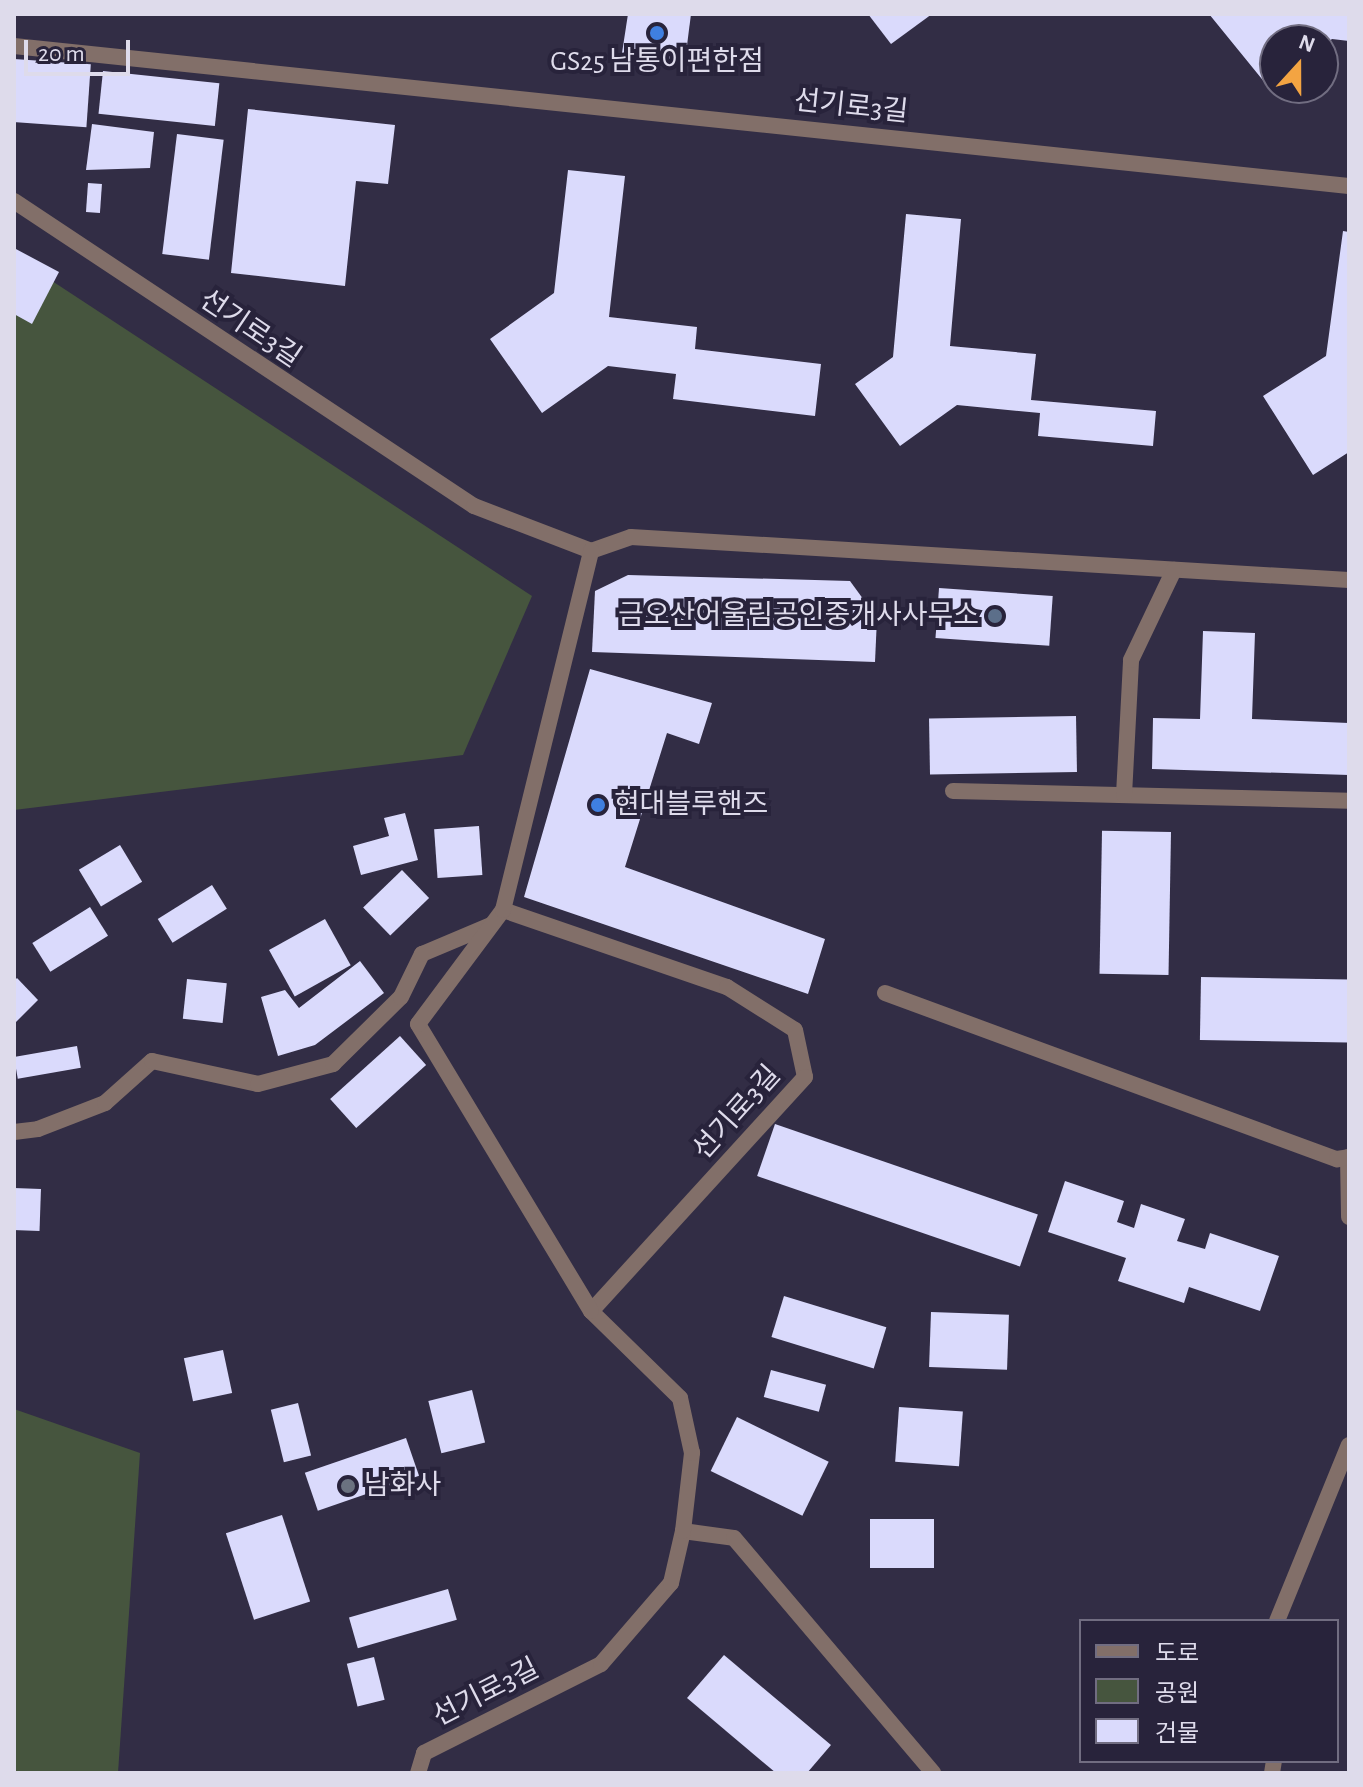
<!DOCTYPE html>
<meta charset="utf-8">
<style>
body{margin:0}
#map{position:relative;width:1363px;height:1787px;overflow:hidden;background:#322d45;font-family:"Alegreya Sans","Noto Sans KR",sans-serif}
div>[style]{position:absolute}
.green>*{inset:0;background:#46553e}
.building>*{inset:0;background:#dadafc;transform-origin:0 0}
.service>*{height:16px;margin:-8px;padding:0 8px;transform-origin:8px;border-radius:8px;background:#826f69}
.minor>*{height:16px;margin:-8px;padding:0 8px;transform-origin:8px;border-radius:8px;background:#826f69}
.dots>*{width:22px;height:22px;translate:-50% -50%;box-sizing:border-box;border:4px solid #28233b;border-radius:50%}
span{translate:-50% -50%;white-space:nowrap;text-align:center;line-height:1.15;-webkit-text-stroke:8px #28233b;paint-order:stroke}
.poi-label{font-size:28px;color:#dedbeb}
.right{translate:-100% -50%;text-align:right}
.left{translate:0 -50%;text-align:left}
.street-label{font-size:28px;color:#dedbeb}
.frame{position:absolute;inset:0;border:16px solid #dedbeb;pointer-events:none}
.legend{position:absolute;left:1079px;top:1619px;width:260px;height:144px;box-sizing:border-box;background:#28233b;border:2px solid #716d81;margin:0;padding:10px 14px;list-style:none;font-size:24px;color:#dedbeb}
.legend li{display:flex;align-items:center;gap:16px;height:40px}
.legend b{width:40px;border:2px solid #716d81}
.north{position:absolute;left:1259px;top:24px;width:80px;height:80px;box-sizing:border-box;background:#28233b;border:2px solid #716d81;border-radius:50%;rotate:21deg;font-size:22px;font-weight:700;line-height:32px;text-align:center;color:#dedbeb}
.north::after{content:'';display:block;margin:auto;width:28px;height:36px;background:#f3a442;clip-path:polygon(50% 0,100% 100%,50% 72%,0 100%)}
.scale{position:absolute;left:24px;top:40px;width:106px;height:36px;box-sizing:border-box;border:4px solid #dedbeb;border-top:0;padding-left:10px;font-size:24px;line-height:28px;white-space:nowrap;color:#dedbeb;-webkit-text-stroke:6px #28233b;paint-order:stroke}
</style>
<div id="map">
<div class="green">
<i style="clip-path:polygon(14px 256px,532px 596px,463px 755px,14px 810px)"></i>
<i style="clip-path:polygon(14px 1409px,140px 1453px,118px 1773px,14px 1773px)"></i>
</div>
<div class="building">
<i style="clip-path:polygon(628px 14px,691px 14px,685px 61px,622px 53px)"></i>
<i style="clip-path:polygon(868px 14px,932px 14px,891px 44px)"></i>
<i style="clip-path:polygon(1209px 14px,1349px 14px,1349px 41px,1332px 39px,1323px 46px,1323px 40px,1275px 40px,1270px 89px)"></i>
<i style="left:14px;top:59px;width:77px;height:63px;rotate:4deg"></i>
<i style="left:103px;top:71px;width:117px;height:43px;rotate:6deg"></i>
<i style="clip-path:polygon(248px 109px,395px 125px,388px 184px,356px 181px,345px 286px,231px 273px)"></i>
<i style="clip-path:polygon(92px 124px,154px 132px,150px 168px,86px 170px)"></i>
<i style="left:177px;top:134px;width:47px;height:121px;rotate:7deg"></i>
<i style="clip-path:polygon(568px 170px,625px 176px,609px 317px,697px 327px,695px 349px,821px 364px,815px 416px,673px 399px,676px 374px,608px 366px,542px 413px,490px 339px,554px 293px)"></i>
<i style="left:88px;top:183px;width:14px;height:29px;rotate:4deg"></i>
<i style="clip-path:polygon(906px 214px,961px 219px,950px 346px,1036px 354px,1031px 400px,1156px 411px,1153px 446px,1038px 436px,1040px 413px,957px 405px,900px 446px,855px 384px,893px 357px)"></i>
<i style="clip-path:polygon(1343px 231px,1349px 232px,1349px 452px,1313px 475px,1263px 396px,1326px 356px)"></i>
<i style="clip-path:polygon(14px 248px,59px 272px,32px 324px,14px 314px)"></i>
<i style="clip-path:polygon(628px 575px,850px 581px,877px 618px,875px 662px,592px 652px,595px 591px)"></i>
<i style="left:939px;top:588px;width:114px;height:50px;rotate:4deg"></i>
<i style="clip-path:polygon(1203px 631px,1255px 633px,1252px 719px,1349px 723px,1349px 775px,1152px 769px,1153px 718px,1200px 719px)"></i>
<i style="clip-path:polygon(590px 669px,712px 703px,699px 744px,667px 733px,625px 867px,825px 939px,808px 994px,524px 897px)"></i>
<i style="left:1076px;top:716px;width:56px;height:147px;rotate:89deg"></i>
<i style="clip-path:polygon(405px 813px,418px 860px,361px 875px,353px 846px,389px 836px,384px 818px)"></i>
<i style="left:479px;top:826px;width:49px;height:45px;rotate:86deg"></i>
<i style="left:1171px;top:832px;width:143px;height:69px;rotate:91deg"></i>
<i style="left:120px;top:845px;width:43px;height:48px;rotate:59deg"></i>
<i style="left:402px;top:870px;width:39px;height:54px;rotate:46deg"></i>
<i style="left:212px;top:885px;width:28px;height:64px;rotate:58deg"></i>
<i style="left:90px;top:907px;width:34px;height:68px;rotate:58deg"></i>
<i style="left:325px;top:919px;width:53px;height:64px;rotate:61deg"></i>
<i style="clip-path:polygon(360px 961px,384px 993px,315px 1045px,278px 1056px,261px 997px,285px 990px,299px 1008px)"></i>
<i style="left:1201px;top:977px;width:148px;height:63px;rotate:1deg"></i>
<i style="clip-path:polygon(17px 978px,38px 1000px,14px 1024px,14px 981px)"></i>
<i style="left:187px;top:979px;width:40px;height:40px;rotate:6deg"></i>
<i style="left:400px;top:1036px;width:39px;height:94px;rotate:48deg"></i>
<i style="left:77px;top:1046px;width:22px;height:64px;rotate:80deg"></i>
<i style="left:775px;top:1124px;width:278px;height:55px;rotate:19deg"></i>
<i style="clip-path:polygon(1065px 1181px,1124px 1201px,1117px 1222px,1134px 1228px,1141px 1204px,1185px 1219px,1177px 1241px,1205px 1249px,1210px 1233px,1279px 1256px,1260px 1311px,1189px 1287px,1184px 1303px,1118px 1281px,1126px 1258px,1048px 1232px)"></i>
<i style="left:14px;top:1188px;width:27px;height:42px;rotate:2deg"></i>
<i style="left:784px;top:1296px;width:107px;height:43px;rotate:17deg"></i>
<i style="left:931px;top:1312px;width:78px;height:55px;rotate:2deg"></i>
<i style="left:223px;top:1350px;width:44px;height:40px;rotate:78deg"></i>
<i style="left:771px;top:1370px;width:57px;height:28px;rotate:15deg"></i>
<i style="left:472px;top:1390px;width:54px;height:45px;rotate:76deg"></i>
<i style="left:298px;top:1403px;width:54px;height:28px;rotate:76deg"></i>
<i style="left:899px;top:1407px;width:64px;height:55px;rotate:4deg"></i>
<i style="left:737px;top:1417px;width:102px;height:60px;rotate:26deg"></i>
<i style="left:406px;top:1438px;width:40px;height:107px;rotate:71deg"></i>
<i style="left:282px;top:1515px;width:91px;height:59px;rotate:72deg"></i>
<i style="left:870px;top:1519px;width:64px;height:49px"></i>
<i style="left:448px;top:1589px;width:32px;height:103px;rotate:74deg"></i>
<i style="clip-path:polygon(724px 1655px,831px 1745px,807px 1773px,776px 1773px,687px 1698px)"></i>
<i style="left:374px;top:1657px;width:44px;height:28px;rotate:76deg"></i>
</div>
<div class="service">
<i style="left:1348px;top:1157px;width:60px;rotate:89deg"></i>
<i style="left:683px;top:1531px;width:51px;rotate:7.8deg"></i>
<i style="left:734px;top:1538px;width:308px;rotate:49.7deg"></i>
<i style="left:1277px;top:1621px;width:190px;rotate:-67.8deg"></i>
<i style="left:1272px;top:1773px;width:12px;rotate:-81deg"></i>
</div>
<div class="minor">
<i style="left:14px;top:46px;width:1342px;rotate:5.99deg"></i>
<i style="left:14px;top:201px;width:552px;rotate:33.55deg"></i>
<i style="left:474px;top:506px;width:125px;rotate:21deg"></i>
<i style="left:591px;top:551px;width:42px;rotate:-19.3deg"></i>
<i style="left:631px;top:537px;width:719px;rotate:3.43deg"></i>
<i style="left:953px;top:791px;width:396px;rotate:1.4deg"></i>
<i style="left:1124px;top:795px;width:135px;rotate:-87deg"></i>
<i style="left:1131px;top:660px;width:100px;rotate:-64.5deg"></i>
<i style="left:503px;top:910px;width:237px;rotate:19deg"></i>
<i style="left:727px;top:987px;width:80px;rotate:32.3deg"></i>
<i style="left:795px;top:1030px;width:48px;rotate:78deg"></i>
<i style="left:805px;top:1077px;width:317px;rotate:132.4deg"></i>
<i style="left:885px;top:993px;width:482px;rotate:20.2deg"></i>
<i style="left:1337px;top:1159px;width:12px;rotate:-9deg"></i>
<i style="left:14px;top:1132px;width:24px;rotate:-7deg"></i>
<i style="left:38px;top:1129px;width:72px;rotate:-21.2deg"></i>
<i style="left:105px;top:1103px;width:63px;rotate:-41.8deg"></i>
<i style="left:152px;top:1061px;width:108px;rotate:12.2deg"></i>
<i style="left:258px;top:1084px;width:78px;rotate:-14.9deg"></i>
<i style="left:333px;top:1064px;width:95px;rotate:-44.6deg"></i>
<i style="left:401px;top:997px;width:48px;rotate:-64deg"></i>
<i style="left:422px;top:954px;width:75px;rotate:-22.8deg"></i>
<i style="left:418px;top:1773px;width:21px;rotate:-73deg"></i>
<i style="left:424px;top:1753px;width:198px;rotate:-26.7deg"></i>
<i style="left:601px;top:1664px;width:107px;rotate:-49.2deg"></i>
<i style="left:671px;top:1583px;width:53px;rotate:-77deg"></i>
<i style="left:683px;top:1531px;width:79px;rotate:-83.4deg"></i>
<i style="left:692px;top:1453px;width:56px;rotate:-102.3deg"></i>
<i style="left:680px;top:1398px;width:124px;rotate:-135.7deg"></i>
<i style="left:591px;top:1311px;width:335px;rotate:-121.1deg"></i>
<i style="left:418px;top:1024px;width:142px;rotate:-53.3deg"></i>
<i style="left:503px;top:910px;width:370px;rotate:-76.2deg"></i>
</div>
<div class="dots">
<i style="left:657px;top:33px;background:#3f7fe0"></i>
<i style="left:995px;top:616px;background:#5c6f8a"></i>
<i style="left:598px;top:805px;background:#3f7fe0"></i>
<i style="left:348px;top:1486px;background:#6b7280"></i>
</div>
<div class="poi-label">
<span style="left:657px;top:62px">GS25 남통이편한점</span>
<span class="right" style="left:979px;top:616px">금오산어울림공인중개사사무소</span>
<span class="left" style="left:614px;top:805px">현대블루핸즈</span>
<span class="left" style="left:364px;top:1486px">남화사</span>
</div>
<div class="street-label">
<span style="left:851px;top:107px;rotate:6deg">선기로3길</span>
<span style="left:250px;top:329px;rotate:34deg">선기로3길</span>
<span style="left:737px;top:1113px;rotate:-48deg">선기로3길</span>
<span style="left:486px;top:1693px;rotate:-27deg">선기로3길</span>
</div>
<div class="frame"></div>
<ul class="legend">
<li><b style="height:10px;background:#826f69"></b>도로</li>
<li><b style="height:22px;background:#46553e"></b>공원</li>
<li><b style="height:22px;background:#dadafc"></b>건물</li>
</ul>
<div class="north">N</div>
<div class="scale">20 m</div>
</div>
